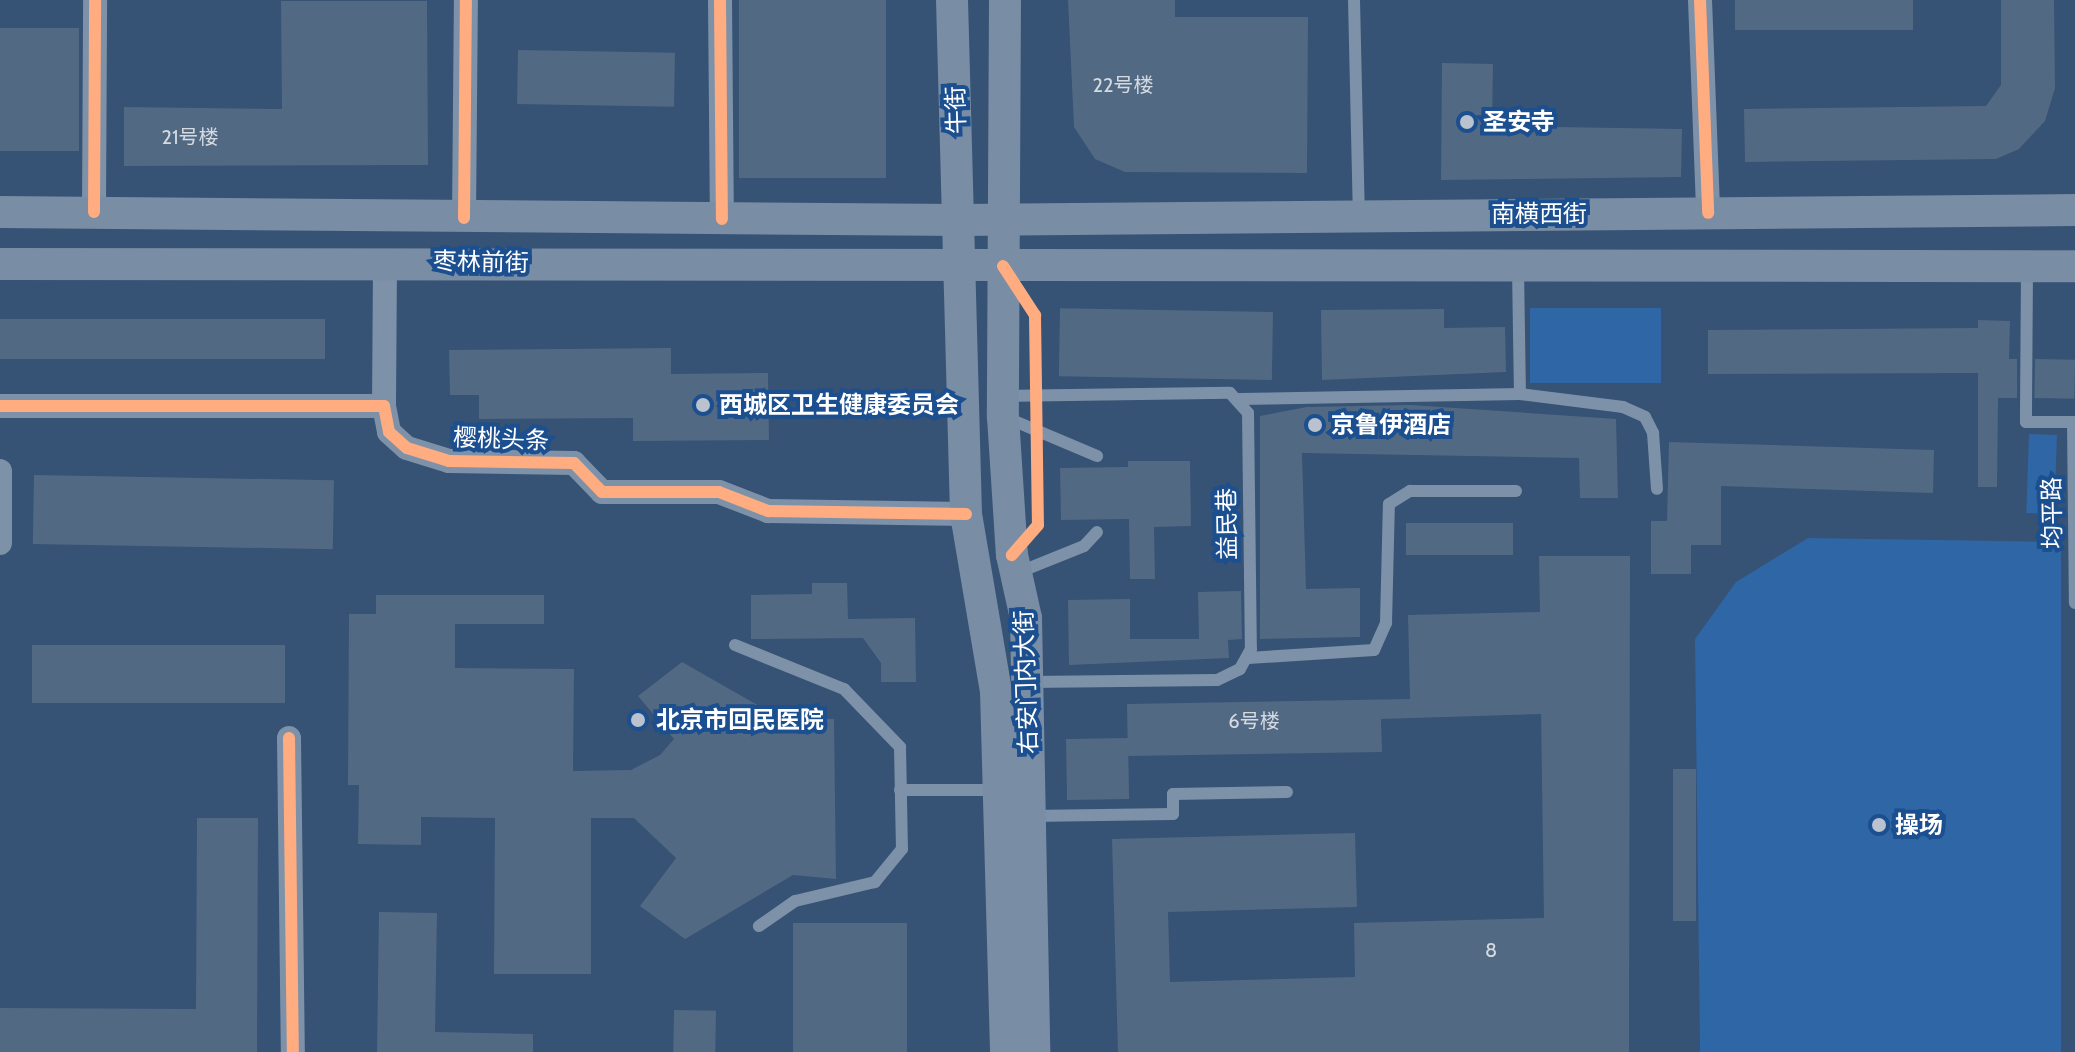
<!DOCTYPE html>
<meta charset="utf-8">
<style>
body{margin:0}
#map{position:relative;width:2075px;height:1052px;overflow:hidden;background:#365274;font-family:Cabin,"Noto Sans SC",sans-serif}
div>[style]{position:absolute}
.green>*{inset:0;background:#2f66a5;transform-origin:0 0}
.building>*{inset:0;background:#526984;transform-origin:0 0}
.service>*{height:12px;margin:-6px;padding:0 6px;transform-origin:6px;border-radius:6px;background:#7d92a8}
.minor>*{height:24px;margin:-12px;padding:0 12px;transform-origin:12px;border-radius:12px;background:#7d92a8}
.secondary>*{height:32px;margin:-16px;padding:0 16px;transform-origin:16px;border-radius:16px;background:#798da4}
.cycleway>*{height:12px;margin:-6px;padding:0 6px;transform-origin:6px;border-radius:6px;background:#ffac80}
.dots>*{width:22px;height:22px;translate:-50% -50%;box-sizing:border-box;border:4px solid #1b4f8f;border-radius:50%}
span{translate:-50% -50%;white-space:nowrap;text-align:center;line-height:1.15;-webkit-text-stroke:8px #1b4f8f;paint-order:stroke}
.number-label{font-size:20px;color:#d4dae0}
.number-label span{-webkit-text-stroke-width:0}
.street-label{font-size:24px;color:#fff}
.poi-label{font-size:24px;color:#fff;font-weight:700}
.left{translate:0 -50%;text-align:left}
</style>
<div id="map">
<div class="green">
<i style="left:1530px;top:308px;width:131px;height:75px"></i>
<i style="left:2029px;top:434px;width:28px;height:79px;rotate:2deg"></i>
<i style="clip-path:polygon(1808px 538px,2061px 542px,2061px 1052px,1700px 1052px,1695px 639px,1736px 582px)"></i>
</div>
<div class="building">
<i style="left:739px;top:0;width:147px;height:178px"></i>
<i style="clip-path:polygon(1068px 0,1175px 0,1175px 17px,1308px 17px,1307px 173px,1125px 172px,1095px 159px,1074px 127px)"></i>
<i style="left:1735px;top:0;width:178px;height:30px"></i>
<i style="clip-path:polygon(2001px 0,2054px 0,2055px 88px,2045px 121px,2019px 149px,1996px 159px,1745px 162px,1744px 109px,1986px 106px,2001px 85px)"></i>
<i style="clip-path:polygon(281px 1px,427px 1px,428px 165px,124px 166px,124px 107px,282px 109px)"></i>
<i style="left:0;top:28px;width:79px;height:123px"></i>
<i style="left:518px;top:50px;width:157px;height:54px;rotate:1deg"></i>
<i style="clip-path:polygon(1442px 63px,1493px 64px,1492px 126px,1682px 129px,1681px 177px,1441px 180px)"></i>
<i style="clip-path:polygon(1444px 309px,1444px 328px,1505px 327px,1506px 372px,1322px 380px,1321px 310px)"></i>
<i style="left:1273px;top:312px;width:68px;height:213px;rotate:91deg"></i>
<i style="left:325px;top:319px;width:40px;height:325px;rotate:90deg"></i>
<i style="clip-path:polygon(1978px 320px,2010px 321px,2009px 359px,2017px 359px,2017px 398px,1998px 398px,1997px 487px,1978px 487px,1978px 373px,1708px 374px,1708px 330px,1978px 328px)"></i>
<i style="clip-path:polygon(671px 348px,671px 374px,768px 373px,769px 440px,633px 441px,633px 418px,479px 419px,479px 395px,450px 395px,449px 350px)"></i>
<i style="left:2035px;top:359px;width:40px;height:39px;rotate:1deg"></i>
<i style="clip-path:polygon(1411px 405px,1616px 419px,1618px 498px,1580px 498px,1579px 458px,1302px 453px,1306px 589px,1360px 588px,1360px 637px,1260px 639px,1260px 416px,1307px 407px)"></i>
<i style="clip-path:polygon(1669px 442px,1934px 450px,1933px 493px,1721px 486px,1721px 545px,1691px 545px,1691px 574px,1651px 574px,1651px 521px,1667px 521px)"></i>
<i style="clip-path:polygon(1128px 461px,1190px 461px,1191px 526px,1154px 527px,1155px 579px,1130px 579px,1129px 519px,1061px 520px,1060px 468px,1128px 467px)"></i>
<i style="left:34px;top:475px;width:300px;height:69px;rotate:1deg"></i>
<i style="left:1513px;top:523px;width:32px;height:107px;rotate:90deg"></i>
<i style="clip-path:polygon(1539px 556px,1630px 556px,1629px 1052px,1118px 1052px,1112px 839px,1355px 833px,1357px 907px,1168px 912px,1170px 982px,1355px 977px,1354px 923px,1544px 918px,1541px 714px,1381px 719px,1382px 752px,1128px 756px,1127px 704px,1410px 699px,1408px 615px,1540px 612px)"></i>
<i style="clip-path:polygon(812px 583px,847px 583px,848px 619px,915px 618px,916px 682px,881px 682px,881px 663px,863px 638px,751px 639px,751px 595px,812px 594px)"></i>
<i style="clip-path:polygon(1241px 591px,1242px 639px,1228px 640px,1229px 658px,1069px 665px,1068px 600px,1130px 599px,1130px 639px,1199px 639px,1198px 592px)"></i>
<i style="clip-path:polygon(376px 595px,544px 595px,544px 624px,455px 624px,455px 668px,574px 669px,573px 771px,631px 770px,660px 755px,674px 739px,638px 696px,682px 662px,782px 719px,834px 719px,836px 879px,793px 875px,685px 939px,640px 906px,676px 858px,634px 818px,591px 818px,591px 974px,494px 974px,495px 818px,421px 817px,421px 845px,358px 844px,359px 785px,348px 785px,349px 614px,376px 614px)"></i>
<i style="left:32px;top:645px;width:253px;height:58px"></i>
<i style="left:1128px;top:738px;width:61px;height:62px;rotate:89deg"></i>
<i style="left:1696px;top:769px;width:152px;height:23px;rotate:90deg"></i>
<i style="clip-path:polygon(197px 818px,258px 818px,257px 1052px,0 1052px,0 1008px,196px 1009px)"></i>
<i style="clip-path:polygon(379px 912px,437px 913px,435px 1032px,533px 1034px,533px 1052px,377px 1052px)"></i>
<i style="left:793px;top:923px;width:114px;height:129px"></i>
<i style="left:674px;top:1010px;width:42px;height:42px;rotate:1deg"></i>
</div>
<div class="service">
<i style="left:1354px;top:0;width:215px;rotate:88.7deg"></i>
<i style="left:1518px;top:269px;width:125px;rotate:89.1deg"></i>
<i style="left:2027px;top:269px;width:153px;rotate:90.4deg"></i>
<i style="left:2026px;top:422px;width:47px"></i>
<i style="left:2073px;top:422px;width:181px;rotate:89.4deg"></i>
<i style="left:1003px;top:396px;width:227px;rotate:-0.8deg"></i>
<i style="left:1230px;top:393px;width:27px;rotate:48deg"></i>
<i style="left:1248px;top:413px;width:236px;rotate:89.3deg"></i>
<i style="left:1251px;top:649px;width:23px;rotate:119deg"></i>
<i style="left:1240px;top:669px;width:25px;rotate:154deg"></i>
<i style="left:1217px;top:680px;width:189px;rotate:179.4deg"></i>
<i style="left:1239px;top:399px;width:281px;rotate:-1deg"></i>
<i style="left:1520px;top:394px;width:104px;rotate:7.2deg"></i>
<i style="left:1623px;top:407px;width:24px;rotate:24deg"></i>
<i style="left:1645px;top:417px;width:18px;rotate:63deg"></i>
<i style="left:1653px;top:433px;width:56px;rotate:85.9deg"></i>
<i style="left:1005px;top:417px;width:100px;rotate:23deg"></i>
<i style="left:1017px;top:573px;width:72px;rotate:-21.9deg"></i>
<i style="left:1084px;top:546px;width:19px;rotate:-47deg"></i>
<i style="left:735px;top:645px;width:118px;rotate:22deg"></i>
<i style="left:844px;top:689px;width:81px;rotate:46deg"></i>
<i style="left:900px;top:747px;width:102px;rotate:88.9deg"></i>
<i style="left:902px;top:849px;width:43px;rotate:129.3deg"></i>
<i style="left:875px;top:882px;width:82px;rotate:166.6deg"></i>
<i style="left:795px;top:901px;width:44px;rotate:145.2deg"></i>
<i style="left:1248px;top:658px;width:126px;rotate:-3.6deg"></i>
<i style="left:1374px;top:650px;width:30px;rotate:-66deg"></i>
<i style="left:1386px;top:623px;width:119px;rotate:-88.6deg"></i>
<i style="left:1389px;top:504px;width:25px;rotate:-32deg"></i>
<i style="left:1410px;top:491px;width:106px"></i>
<i style="left:900px;top:790px;width:98px"></i>
<i style="left:1030px;top:816px;width:143px;rotate:-0.8deg"></i>
<i style="left:1173px;top:814px;width:20px;rotate:-90deg"></i>
<i style="left:1173px;top:794px;width:114px;rotate:-1deg"></i>
</div>
<div class="minor">
<i style="left:720px;top:0;width:219px;rotate:89.5deg"></i>
<i style="left:1700px;top:0;width:213px;rotate:87.8deg"></i>
<i style="left:94px;top:212px;width:212px;rotate:-89.7deg"></i>
<i style="left:464px;top:218px;width:218px;rotate:-89.5deg"></i>
<i style="left:0;top:406px;width:384px"></i>
<i style="left:384px;top:406px;width:26px;rotate:79deg"></i>
<i style="left:389px;top:432px;width:24px;rotate:42deg"></i>
<i style="left:407px;top:448px;width:44px;rotate:17.2deg"></i>
<i style="left:449px;top:461px;width:125px;rotate:0.9deg"></i>
<i style="left:574px;top:463px;width:40px;rotate:46deg"></i>
<i style="left:602px;top:492px;width:117px"></i>
<i style="left:719px;top:492px;width:53px;rotate:21.2deg"></i>
<i style="left:768px;top:511px;width:198px;rotate:0.9deg"></i>
<i style="left:384px;top:406px;width:145px;rotate:-89.6deg"></i>
<i style="left:0;top:471px;width:72px;rotate:90deg"></i>
<i style="left:289px;top:738px;width:314px;rotate:89.3deg"></i>
</div>
<div class="secondary">
<i style="left:952px;top:0;width:514px;rotate:88.44deg"></i>
<i style="left:966px;top:514px;width:181px;rotate:80.4deg"></i>
<i style="left:996px;top:692px;width:360px;rotate:88.4deg"></i>
<i style="left:1005px;top:0;width:417px;rotate:90.3deg"></i>
<i style="left:1003px;top:417px;width:138px;rotate:86.3deg"></i>
<i style="left:1012px;top:555px;width:65px;rotate:77.5deg"></i>
<i style="left:1026px;top:618px;width:434px;rotate:88.9deg"></i>
<i style="left:0;top:212px;width:961px;rotate:0.48deg"></i>
<i style="left:961px;top:220px;width:1114px;rotate:-0.51deg"></i>
<i style="left:0;top:264px;width:2075px;rotate:0.06deg"></i>
</div>
<div class="cycleway">
<i style="left:720px;top:0;width:219px;rotate:89.5deg"></i>
<i style="left:1700px;top:0;width:213px;rotate:87.8deg"></i>
<i style="left:94px;top:212px;width:212px;rotate:-89.7deg"></i>
<i style="left:464px;top:218px;width:218px;rotate:-89.5deg"></i>
<i style="left:1003px;top:266px;width:59px;rotate:56.9deg"></i>
<i style="left:1035px;top:315px;width:210px;rotate:89.2deg"></i>
<i style="left:1038px;top:525px;width:40px;rotate:131deg"></i>
<i style="left:0;top:406px;width:384px"></i>
<i style="left:384px;top:406px;width:26px;rotate:79deg"></i>
<i style="left:389px;top:432px;width:24px;rotate:42deg"></i>
<i style="left:407px;top:448px;width:44px;rotate:17.2deg"></i>
<i style="left:449px;top:461px;width:125px;rotate:0.9deg"></i>
<i style="left:574px;top:463px;width:40px;rotate:46deg"></i>
<i style="left:602px;top:492px;width:117px"></i>
<i style="left:719px;top:492px;width:53px;rotate:21.2deg"></i>
<i style="left:768px;top:511px;width:198px;rotate:0.9deg"></i>
<i style="left:289px;top:738px;width:314px;rotate:89.3deg"></i>
</div>
<div class="dots">
<i style="left:1467px;top:122px;background:#b9c2ce"></i>
<i style="left:703px;top:405px;background:#b9c2ce"></i>
<i style="left:1315px;top:425px;background:#b9c2ce"></i>
<i style="left:638px;top:720px;background:#b9c2ce"></i>
<i style="left:1879px;top:825px;background:#b9c2ce"></i>
</div>
<div class="number-label">
<span style="left:1123px;top:85px">22号楼</span>
<span style="left:190px;top:137px">21号楼</span>
<span style="left:1254px;top:721px">6号楼</span>
<span style="left:1491px;top:950px">8</span>
</div>
<div class="street-label">
<span style="left:956px;top:110px;rotate:-92deg">牛街</span>
<span style="left:1539px;top:214px">南横西街</span>
<span style="left:481px;top:262px;rotate:1deg">枣林前街</span>
<span style="left:501px;top:439px;rotate:2deg">樱桃头条</span>
<span style="left:2052px;top:513px;rotate:-91deg">均平路</span>
<span style="left:1227px;top:524px;rotate:-91deg">益民巷</span>
<span style="left:1026px;top:682px;rotate:-92deg">右安门内大街</span>
</div>
<div class="poi-label">
<span class="left" style="left:1483px;top:122px">圣安寺</span>
<span class="left" style="left:719px;top:405px">西城区卫生健康委员会</span>
<span class="left" style="left:1331px;top:425px">京鲁伊酒店</span>
<span class="left" style="left:656px;top:720px">北京市回民医院</span>
<span class="left" style="left:1895px;top:825px">操场</span>
</div>
</div>
